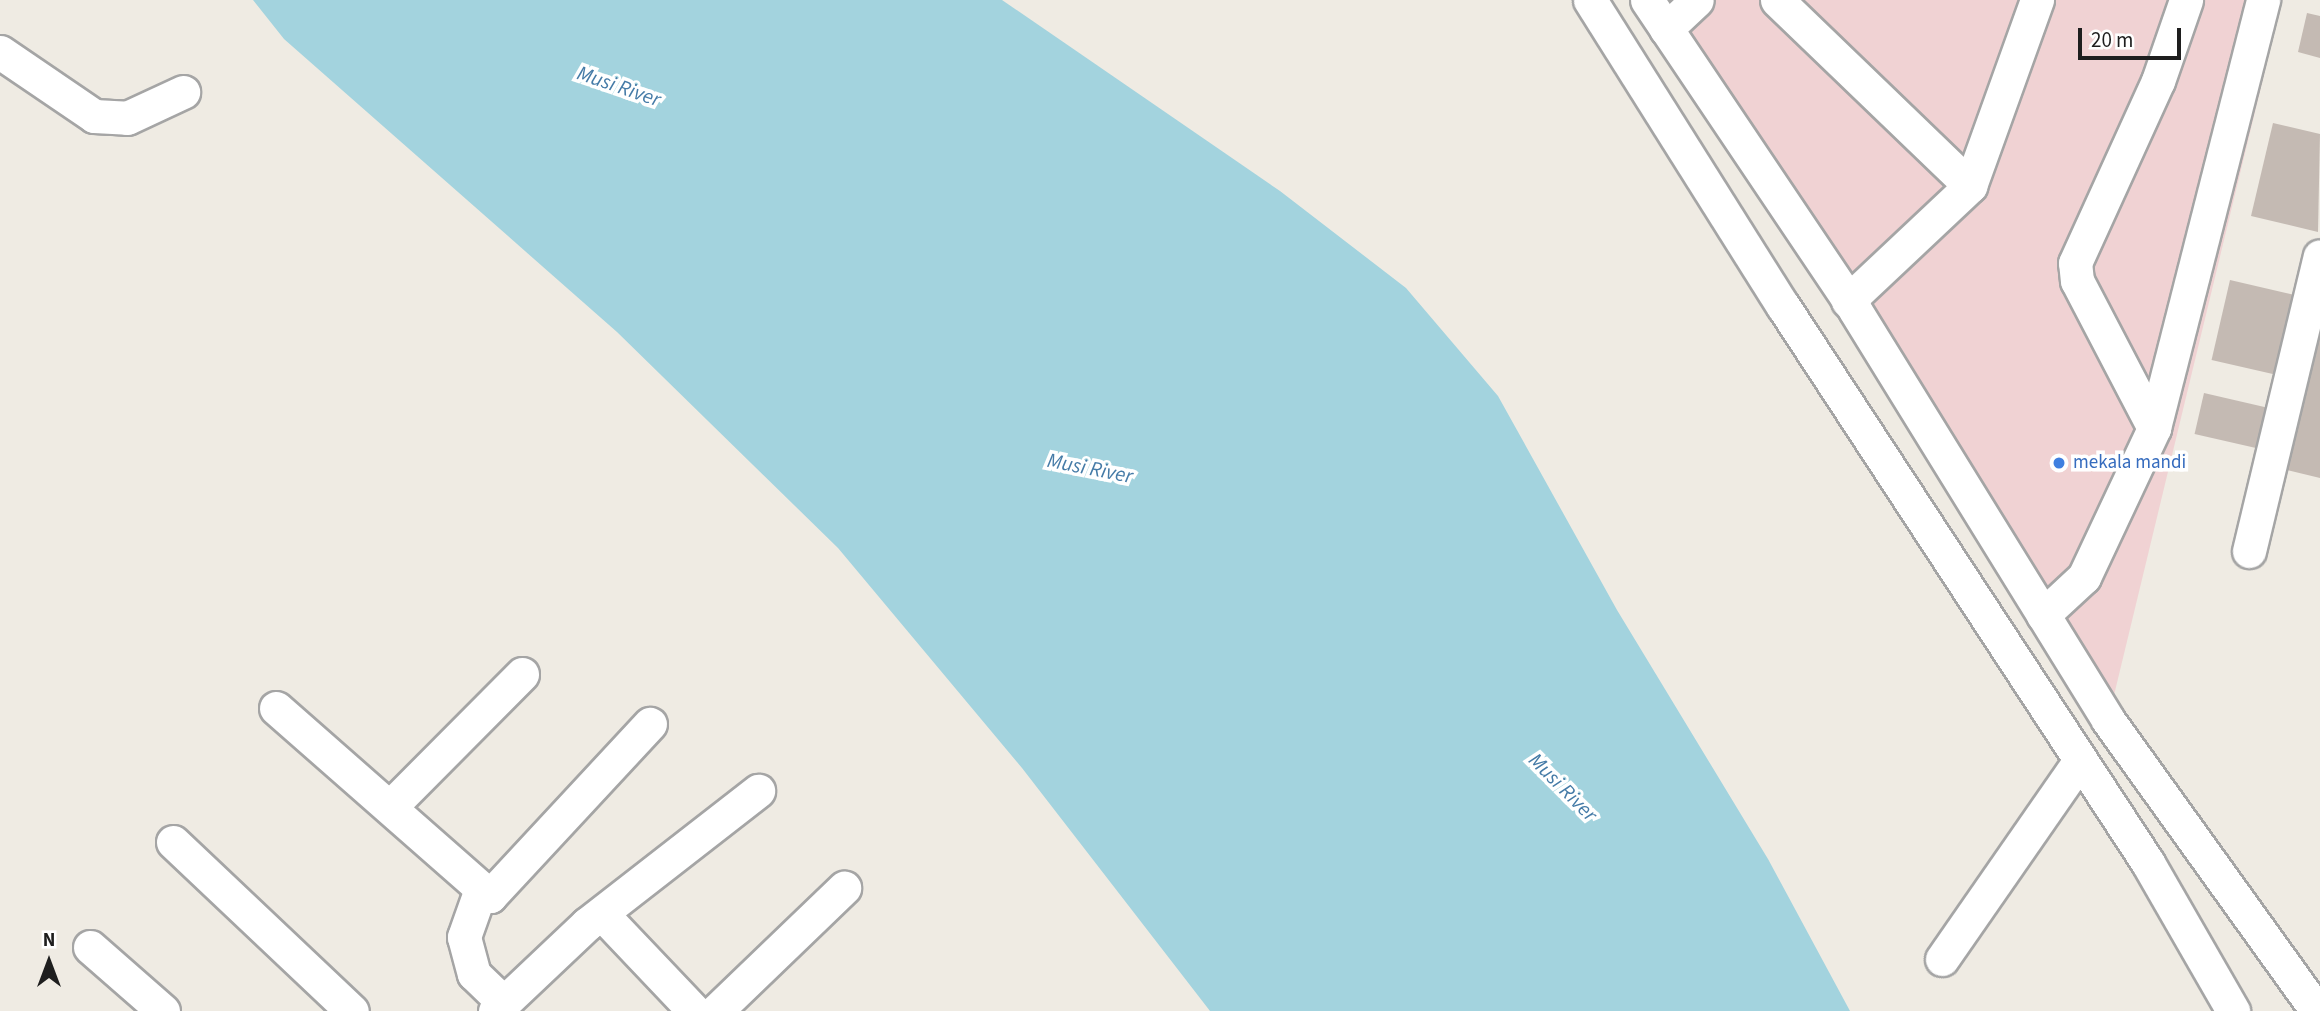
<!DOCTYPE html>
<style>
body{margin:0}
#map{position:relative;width:2320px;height:1011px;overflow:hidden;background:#efebe3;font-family:"Source Sans 3",sans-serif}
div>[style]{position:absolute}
.commercial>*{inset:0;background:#f0d2d3}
.water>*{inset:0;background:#a3d3de}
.building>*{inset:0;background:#c4bab3;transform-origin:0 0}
.roads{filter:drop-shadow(2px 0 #a5a5a5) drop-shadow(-2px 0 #a5a5a5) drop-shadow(0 2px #a5a5a5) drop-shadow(0 -2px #a5a5a5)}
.minor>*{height:33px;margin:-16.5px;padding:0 16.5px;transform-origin:16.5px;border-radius:16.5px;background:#fff}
.dots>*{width:19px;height:19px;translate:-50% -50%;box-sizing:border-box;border:4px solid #fff;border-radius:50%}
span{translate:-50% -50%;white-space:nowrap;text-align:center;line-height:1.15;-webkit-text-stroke:7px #fff;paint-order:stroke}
.shop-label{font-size:19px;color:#366cbe}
.left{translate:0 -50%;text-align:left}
.water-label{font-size:21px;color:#457ba7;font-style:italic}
.north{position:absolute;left:14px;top:927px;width:70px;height:70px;-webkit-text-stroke:5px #fff;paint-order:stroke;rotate:0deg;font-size:19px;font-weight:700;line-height:28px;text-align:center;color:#1e1e1e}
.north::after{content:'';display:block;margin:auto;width:24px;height:32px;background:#1e1e1e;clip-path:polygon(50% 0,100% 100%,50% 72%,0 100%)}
.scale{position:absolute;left:2078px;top:28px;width:103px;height:32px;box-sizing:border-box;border:4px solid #1e1e1e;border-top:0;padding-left:9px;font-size:21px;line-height:24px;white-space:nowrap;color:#1e1e1e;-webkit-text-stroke:5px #fff;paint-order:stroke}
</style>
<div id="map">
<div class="commercial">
<i style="clip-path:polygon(1690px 0,2282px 0,2108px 720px,1663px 25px)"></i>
</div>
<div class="water">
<i style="clip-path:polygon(253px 0,1002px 0,1280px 191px,1406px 288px,1498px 396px,1617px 610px,1768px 859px,1850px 1011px,1210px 1011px,1022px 768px,838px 548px,617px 332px,284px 39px)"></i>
</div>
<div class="building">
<i style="clip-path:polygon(2307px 13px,2320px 16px,2320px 58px,2298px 52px)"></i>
<i style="clip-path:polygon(2273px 123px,2320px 134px,2318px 232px,2251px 216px)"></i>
<i style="left:2230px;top:280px;width:73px;height:82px;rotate:13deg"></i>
<i style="clip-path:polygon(2320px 337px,2320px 478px,2287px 470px)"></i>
<i style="left:2204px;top:393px;width:72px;height:42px;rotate:13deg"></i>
</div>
<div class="roads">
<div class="minor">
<i style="left:1590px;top:0;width:362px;rotate:57.8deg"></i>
<i style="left:1783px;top:306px;width:666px;rotate:56.76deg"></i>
<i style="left:2148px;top:863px;width:171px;rotate:60.1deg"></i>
<i style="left:1647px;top:0;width:373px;rotate:56.1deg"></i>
<i style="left:1855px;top:310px;width:482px;rotate:58.3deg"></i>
<i style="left:2108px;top:720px;width:358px;rotate:54.3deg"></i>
<i style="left:1777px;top:0;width:268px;rotate:43.9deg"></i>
<i style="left:1970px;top:186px;width:198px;rotate:-70.2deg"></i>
<i style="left:1666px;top:29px;width:42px;rotate:-43.1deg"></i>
<i style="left:0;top:52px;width:114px;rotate:34.2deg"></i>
<i style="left:94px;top:116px;width:33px;rotate:3deg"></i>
<i style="left:127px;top:118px;width:62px;rotate:-24.9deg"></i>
<i style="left:1848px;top:301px;width:168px;rotate:-43.3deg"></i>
<i style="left:2154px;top:428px;width:166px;rotate:-117.6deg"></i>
<i style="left:2077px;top:281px;width:18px;rotate:-96deg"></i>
<i style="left:2075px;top:263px;width:200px;rotate:-65.5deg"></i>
<i style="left:2158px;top:81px;width:86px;rotate:-70.9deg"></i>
<i style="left:2249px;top:551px;width:303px;rotate:-76.5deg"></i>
<i style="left:2043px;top:615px;width:56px;rotate:-42.8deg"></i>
<i style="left:2084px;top:577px;width:165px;rotate:-64.8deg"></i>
<i style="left:2154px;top:428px;width:442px;rotate:-75.7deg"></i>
<i style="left:276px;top:708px;width:285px;rotate:41.3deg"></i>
<i style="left:490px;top:896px;width:235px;rotate:-47.1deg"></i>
<i style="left:391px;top:806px;width:186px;rotate:-45.2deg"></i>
<i style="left:173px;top:842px;width:246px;rotate:43.4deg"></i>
<i style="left:481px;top:889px;width:51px;rotate:109.5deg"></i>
<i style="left:464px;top:937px;width:38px;rotate:75deg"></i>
<i style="left:474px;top:974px;width:42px;rotate:44deg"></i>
<i style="left:602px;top:914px;width:134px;rotate:46.5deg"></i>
<i style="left:90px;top:947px;width:97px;rotate:41.2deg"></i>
<i style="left:1942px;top:959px;width:239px;rotate:-55.2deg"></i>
<i style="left:495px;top:1011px;width:127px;rotate:-43.4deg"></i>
<i style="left:587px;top:924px;width:217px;rotate:-37.9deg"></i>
<i style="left:716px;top:1011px;width:178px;rotate:-43.9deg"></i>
</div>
</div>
<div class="dots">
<i style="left:2059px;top:463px;background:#3f7fe0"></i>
</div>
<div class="shop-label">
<span class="left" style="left:2073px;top:463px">mekala mandi</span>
</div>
<div class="water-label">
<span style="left:619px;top:86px;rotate:19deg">Musi River</span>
<span style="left:1090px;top:468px;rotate:11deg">Musi River</span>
<span style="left:1563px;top:787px;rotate:45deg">Musi River</span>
</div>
<div class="north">N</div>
<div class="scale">20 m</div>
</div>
